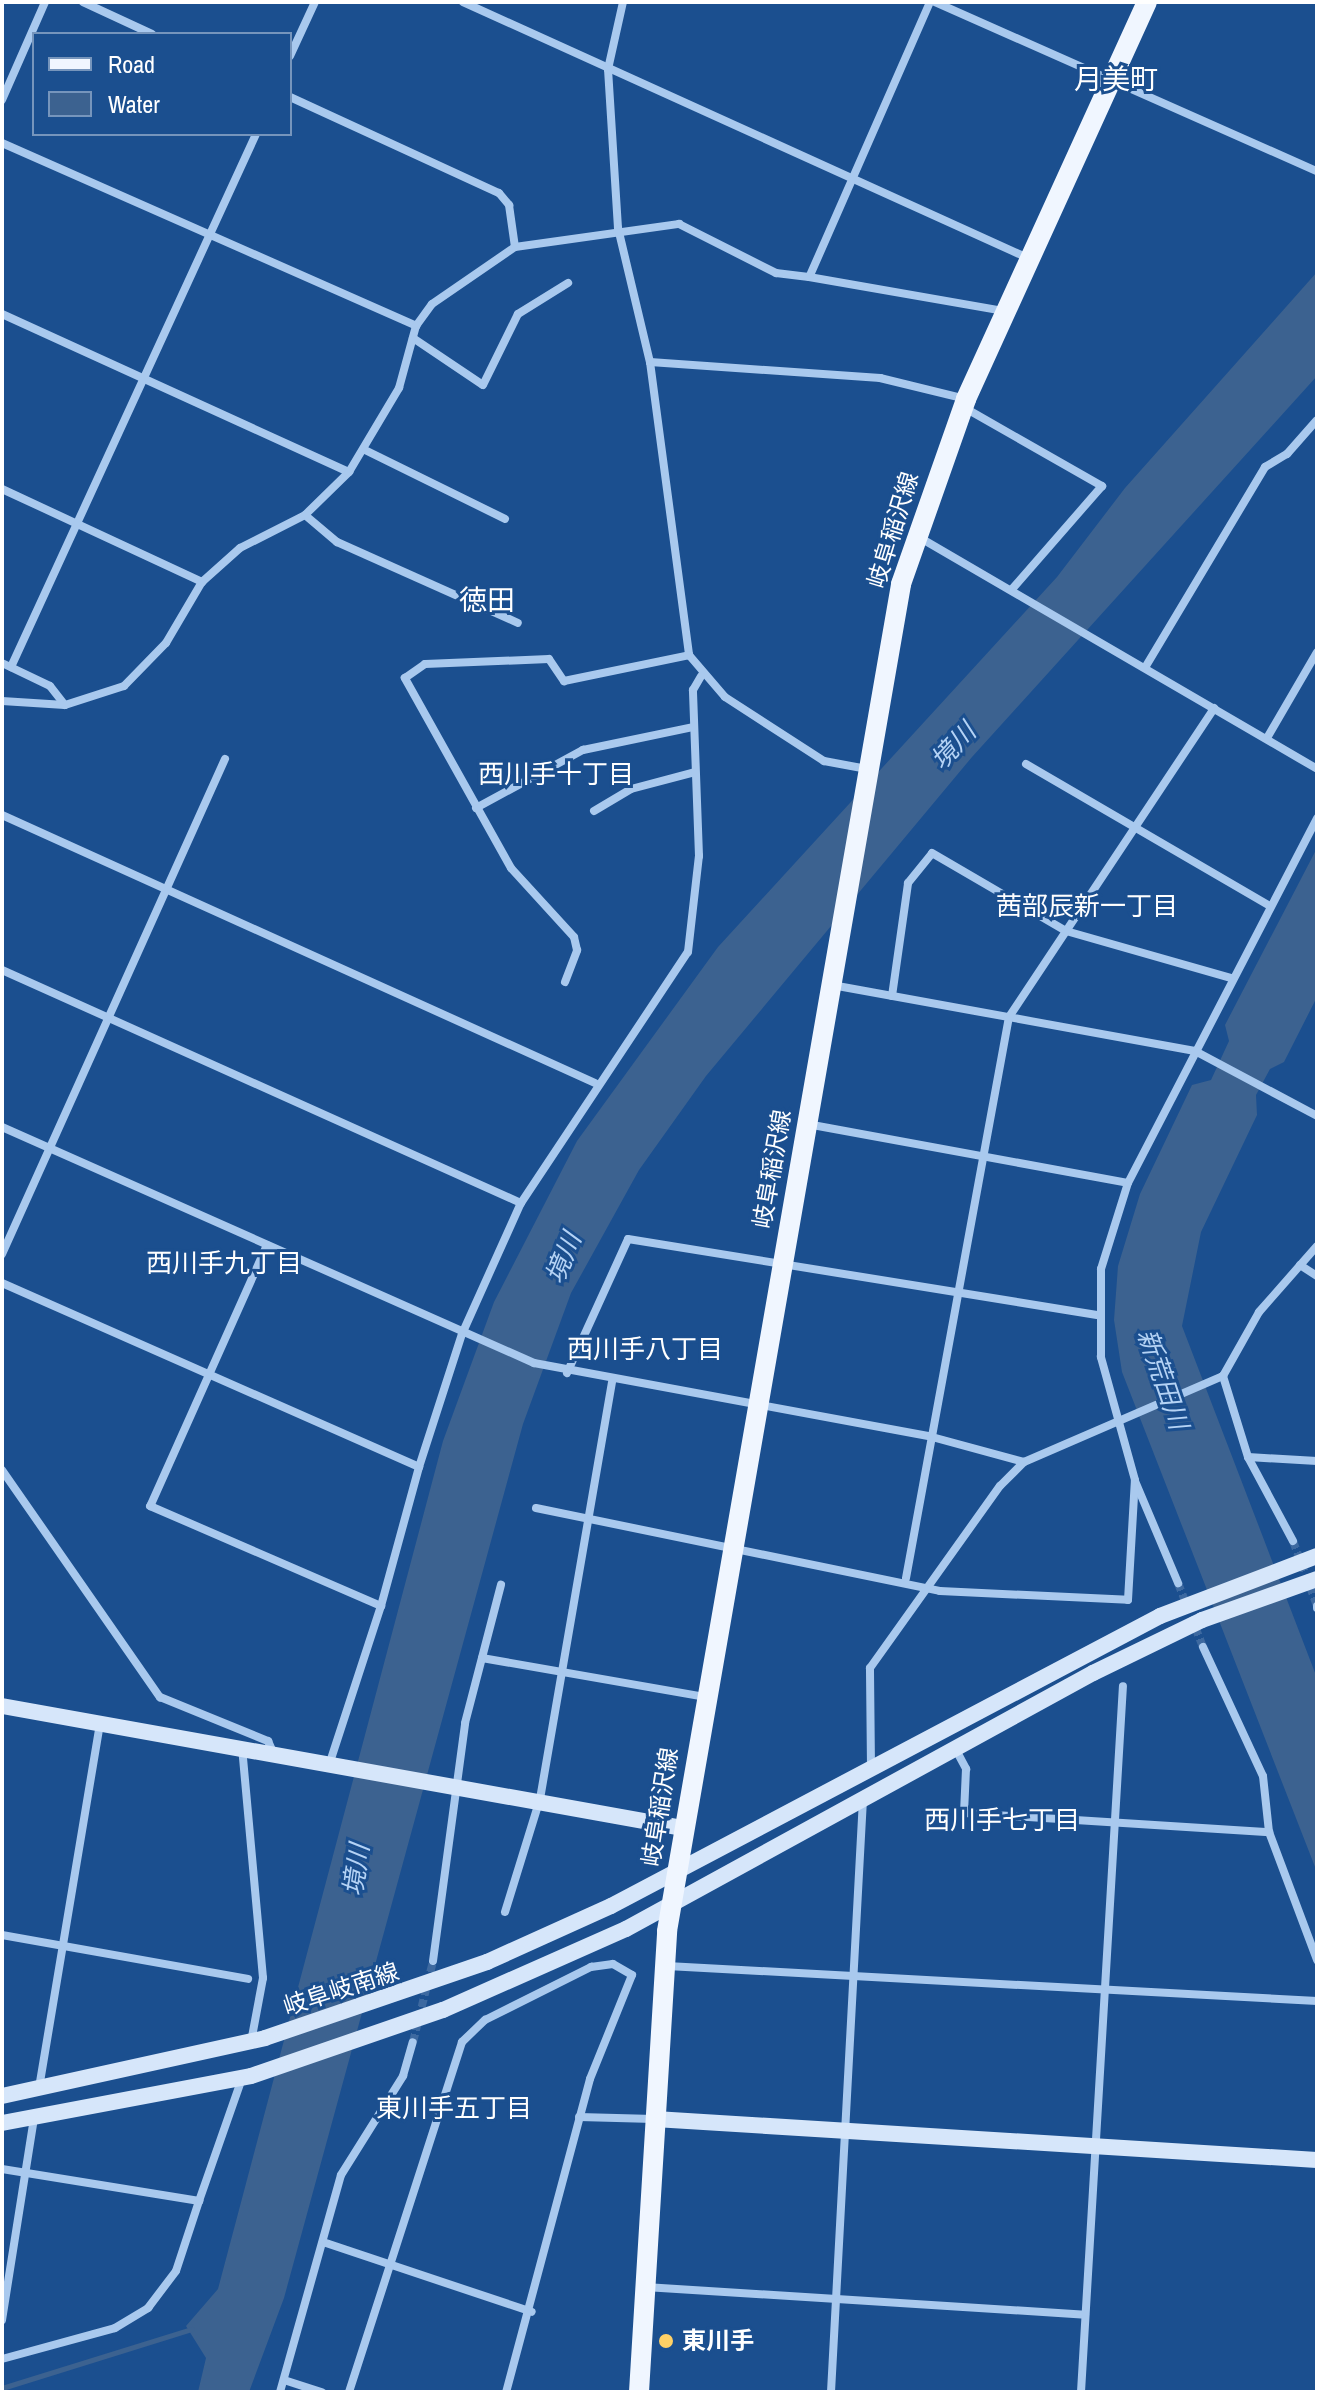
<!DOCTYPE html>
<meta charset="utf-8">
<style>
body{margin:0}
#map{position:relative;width:1319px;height:2394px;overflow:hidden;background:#1b4f8f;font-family:"Archivo Narrow","Noto Sans JP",sans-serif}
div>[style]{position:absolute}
.water>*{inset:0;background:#3c6290}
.stream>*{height:5px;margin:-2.5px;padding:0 2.5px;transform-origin:2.5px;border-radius:2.5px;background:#3c6290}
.street-tunnel>*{height:8px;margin-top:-4px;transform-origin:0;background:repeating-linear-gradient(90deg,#3d69a0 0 8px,transparent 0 12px)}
.street>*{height:8px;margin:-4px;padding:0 4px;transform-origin:4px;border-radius:4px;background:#a9c9ee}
.secondary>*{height:16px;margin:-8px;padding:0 8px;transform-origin:8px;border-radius:8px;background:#d6e6fa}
.primary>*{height:20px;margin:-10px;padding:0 10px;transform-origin:10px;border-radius:10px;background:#f0f6ff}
.dots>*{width:22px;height:22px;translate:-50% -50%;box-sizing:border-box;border:4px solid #1b4f8f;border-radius:50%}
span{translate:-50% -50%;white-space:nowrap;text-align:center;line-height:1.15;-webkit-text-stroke:6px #1b4f8f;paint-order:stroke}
.street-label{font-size:24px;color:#fff}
.poi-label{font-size:24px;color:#fff;font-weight:700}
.left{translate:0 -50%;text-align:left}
.water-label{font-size:26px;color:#b5d3f5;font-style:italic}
.neighbourhood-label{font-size:26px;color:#fff}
.quarter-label{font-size:28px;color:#fff}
.frame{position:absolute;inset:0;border:4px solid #fff;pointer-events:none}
.legend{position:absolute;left:32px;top:32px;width:260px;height:104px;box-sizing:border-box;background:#1b4f8f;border:2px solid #7695bc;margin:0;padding:10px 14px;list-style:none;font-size:24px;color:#fff}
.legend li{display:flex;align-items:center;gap:16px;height:40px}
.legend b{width:40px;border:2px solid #7695bc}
</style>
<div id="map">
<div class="water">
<i style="clip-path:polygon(1317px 272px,1317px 376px,972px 757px,706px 1076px,639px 1170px,571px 1293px,523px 1424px,284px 2298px,249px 2392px,198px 2392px,206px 2358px,186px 2326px,218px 2289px,443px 1441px,494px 1302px,577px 1141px,718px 947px,1057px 577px,1125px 488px)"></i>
<i style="clip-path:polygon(1317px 848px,1317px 997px,1284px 1062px,1270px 1069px,1256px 1095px,1257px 1115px,1201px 1232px,1182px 1326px,1317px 1678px,1317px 1872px,1122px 1372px,1114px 1320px,1118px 1266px,1140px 1194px,1192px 1085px,1211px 1080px,1229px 1041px,1225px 1025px)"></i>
</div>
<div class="stream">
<i style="left:2px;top:2388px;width:199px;rotate:-17.3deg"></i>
</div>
<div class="street-tunnel">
<i style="left:1293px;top:1541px;width:69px;rotate:69.7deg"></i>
<i style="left:1178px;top:1583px;width:69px;rotate:68.7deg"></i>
<i style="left:413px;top:2042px;width:83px;rotate:-76.1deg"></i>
</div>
<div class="street">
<i style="left:83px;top:2px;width:76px;rotate:24.9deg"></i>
<i style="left:463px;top:2px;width:623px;rotate:24.38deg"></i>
<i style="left:623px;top:2px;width:69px;rotate:102.6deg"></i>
<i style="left:608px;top:69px;width:159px;rotate:86.4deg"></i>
<i style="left:618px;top:228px;width:138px;rotate:76.6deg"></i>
<i style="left:650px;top:362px;width:296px;rotate:82.4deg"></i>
<i style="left:689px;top:655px;width:55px;rotate:49.4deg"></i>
<i style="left:725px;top:697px;width:118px;rotate:32.9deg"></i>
<i style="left:824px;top:761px;width:44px;rotate:10.5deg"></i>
<i style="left:930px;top:2px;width:300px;rotate:113.7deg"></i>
<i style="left:809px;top:277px;width:197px;rotate:9.9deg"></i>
<i style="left:935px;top:2px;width:418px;rotate:23.9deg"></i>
<i style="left:290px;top:56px;width:60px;rotate:-65.2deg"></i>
<i style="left:290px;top:97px;width:230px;rotate:24.7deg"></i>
<i style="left:499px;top:193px;width:16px;rotate:50deg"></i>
<i style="left:509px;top:205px;width:42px;rotate:81.9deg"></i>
<i style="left:2px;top:100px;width:107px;rotate:-66.3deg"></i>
<i style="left:2px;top:143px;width:453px;rotate:23.8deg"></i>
<i style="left:2px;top:314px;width:381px;rotate:24.5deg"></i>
<i style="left:413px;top:338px;width:84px;rotate:33.9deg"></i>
<i style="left:483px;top:385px;width:79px;rotate:-63.8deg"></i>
<i style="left:518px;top:314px;width:59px;rotate:-31.8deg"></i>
<i style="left:650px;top:362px;width:231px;rotate:4deg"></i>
<i style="left:880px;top:378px;width:89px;rotate:13.7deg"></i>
<i style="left:965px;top:408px;width:158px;rotate:29.7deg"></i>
<i style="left:1102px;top:486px;width:137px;rotate:131.1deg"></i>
<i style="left:365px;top:450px;width:156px;rotate:26.2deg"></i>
<i style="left:2px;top:489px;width:221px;rotate:24.9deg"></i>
<i style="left:305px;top:515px;width:42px;rotate:40.2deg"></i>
<i style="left:337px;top:542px;width:198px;rotate:24.1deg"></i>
<i style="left:917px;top:536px;width:463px;rotate:30.2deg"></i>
<i style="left:2px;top:663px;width:53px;rotate:25.6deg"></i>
<i style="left:50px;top:686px;width:24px;rotate:52deg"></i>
<i style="left:1146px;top:666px;width:232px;rotate:-59.1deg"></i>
<i style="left:1265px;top:467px;width:26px;rotate:-31deg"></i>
<i style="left:1287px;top:454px;width:45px;rotate:-48.6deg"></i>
<i style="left:11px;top:667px;width:587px;rotate:-65.31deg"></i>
<i style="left:2px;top:701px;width:63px;rotate:3.6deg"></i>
<i style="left:65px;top:705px;width:62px;rotate:-17.9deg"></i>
<i style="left:124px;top:686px;width:60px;rotate:-45.7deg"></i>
<i style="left:166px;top:643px;width:71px;rotate:-59.5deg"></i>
<i style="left:202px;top:582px;width:51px;rotate:-41.8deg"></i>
<i style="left:240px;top:548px;width:73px;rotate:-26.9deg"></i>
<i style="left:305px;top:515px;width:62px;rotate:-44.3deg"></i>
<i style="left:349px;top:472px;width:98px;rotate:-59.2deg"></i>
<i style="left:399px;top:388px;width:64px;rotate:-74.7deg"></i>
<i style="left:416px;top:326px;width:27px;rotate:-54deg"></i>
<i style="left:432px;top:304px;width:101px;rotate:-34.5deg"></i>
<i style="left:515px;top:247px;width:166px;rotate:-8deg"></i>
<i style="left:679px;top:224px;width:109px;rotate:26.8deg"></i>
<i style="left:776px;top:273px;width:33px;rotate:7deg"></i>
<i style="left:1267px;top:738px;width:99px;rotate:-59.8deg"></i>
<i style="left:1026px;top:764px;width:282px;rotate:30.2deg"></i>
<i style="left:476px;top:808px;width:122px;rotate:-28.5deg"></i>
<i style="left:583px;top:750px;width:112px;rotate:-11.8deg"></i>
<i style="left:594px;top:811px;width:43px;rotate:-30.7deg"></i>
<i style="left:631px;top:789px;width:66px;rotate:-14.9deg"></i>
<i style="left:2px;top:815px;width:651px;rotate:24.32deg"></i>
<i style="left:2px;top:970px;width:569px;rotate:24.18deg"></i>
<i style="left:565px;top:982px;width:34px;rotate:-69deg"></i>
<i style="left:577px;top:950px;width:13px;rotate:-103deg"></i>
<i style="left:574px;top:937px;width:93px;rotate:-132.4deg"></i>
<i style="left:511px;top:868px;width:218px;rotate:-119.2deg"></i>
<i style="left:405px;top:678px;width:24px;rotate:-35deg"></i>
<i style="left:425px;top:664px;width:124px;rotate:-2.3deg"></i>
<i style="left:549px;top:659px;width:27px;rotate:56deg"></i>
<i style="left:564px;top:681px;width:128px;rotate:-11.7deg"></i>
<i style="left:832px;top:985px;width:369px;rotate:10.3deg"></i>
<i style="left:1195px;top:1051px;width:138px;rotate:28deg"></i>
<i style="left:892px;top:996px;width:114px;rotate:-81.9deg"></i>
<i style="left:908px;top:883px;width:38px;rotate:-51deg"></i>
<i style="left:932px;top:853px;width:155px;rotate:30.2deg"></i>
<i style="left:1066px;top:931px;width:172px;rotate:15.9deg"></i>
<i style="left:807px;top:1124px;width:326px;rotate:10.4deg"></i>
<i style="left:2px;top:1127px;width:582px;rotate:23.92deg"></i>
<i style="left:534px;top:1363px;width:405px;rotate:10.5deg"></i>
<i style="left:932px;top:1437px;width:95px;rotate:15.2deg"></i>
<i style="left:267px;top:1245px;width:286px;rotate:114.1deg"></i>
<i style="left:150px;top:1506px;width:252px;rotate:23.4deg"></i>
<i style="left:381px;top:1606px;width:144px;rotate:-74.7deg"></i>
<i style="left:2px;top:1254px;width:543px;rotate:-65.75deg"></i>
<i style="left:1300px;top:1265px;width:20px;rotate:33deg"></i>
<i style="left:2px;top:1283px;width:456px;rotate:23.8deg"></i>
<i style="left:419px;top:1467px;width:140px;rotate:-72.1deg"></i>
<i style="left:462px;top:1334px;width:144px;rotate:-65.8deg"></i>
<i style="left:521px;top:1203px;width:301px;rotate:-56.4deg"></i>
<i style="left:688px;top:952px;width:97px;rotate:-83.5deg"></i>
<i style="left:699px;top:856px;width:166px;rotate:-92.1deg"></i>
<i style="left:693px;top:690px;width:16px;rotate:-60deg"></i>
<i style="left:567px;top:1373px;width:147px;rotate:-65.5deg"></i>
<i style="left:628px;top:1239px;width:475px;rotate:9.2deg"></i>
<i style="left:1248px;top:1457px;width:69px;rotate:3.3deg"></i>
<i style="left:2px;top:1470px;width:277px;rotate:55.2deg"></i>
<i style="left:160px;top:1697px;width:117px;rotate:22.2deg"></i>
<i style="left:268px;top:1741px;width:12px;rotate:66deg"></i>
<i style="left:1135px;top:1481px;width:111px;rotate:67.1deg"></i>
<i style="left:536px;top:1508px;width:412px;rotate:11.6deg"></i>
<i style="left:940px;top:1591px;width:188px;rotate:2.7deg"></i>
<i style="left:1128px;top:1600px;width:120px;rotate:-86.7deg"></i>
<i style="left:1135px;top:1480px;width:128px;rotate:-105.5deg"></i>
<i style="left:1101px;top:1357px;width:88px;rotate:-90deg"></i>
<i style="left:1101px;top:1269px;width:90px;rotate:-72.6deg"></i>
<i style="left:1128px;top:1183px;width:411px;rotate:-62.6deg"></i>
<i style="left:1293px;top:1541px;width:95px;rotate:-118.2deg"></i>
<i style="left:1248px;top:1457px;width:85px;rotate:-107.2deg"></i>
<i style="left:1223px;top:1376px;width:73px;rotate:-60.6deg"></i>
<i style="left:1259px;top:1312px;width:88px;rotate:-48.7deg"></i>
<i style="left:906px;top:1578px;width:570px;rotate:-79.6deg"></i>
<i style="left:1009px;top:1017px;width:371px;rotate:-56.4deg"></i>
<i style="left:1317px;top:1606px;width:2px;rotate:90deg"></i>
<i style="left:1203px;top:1647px;width:142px;rotate:65.1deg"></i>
<i style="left:1263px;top:1776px;width:56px;rotate:83.9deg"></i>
<i style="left:1269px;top:1832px;width:137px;rotate:69.4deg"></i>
<i style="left:482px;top:1658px;width:226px;rotate:9.9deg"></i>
<i style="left:242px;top:1747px;width:232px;rotate:84.8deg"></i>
<i style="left:263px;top:1978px;width:65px;rotate:100.6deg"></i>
<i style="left:955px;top:1748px;width:24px;rotate:62deg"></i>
<i style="left:966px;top:1769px;width:44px;rotate:92.6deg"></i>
<i style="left:964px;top:1813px;width:306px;rotate:3.6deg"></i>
<i style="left:330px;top:1762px;width:164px;rotate:-71.9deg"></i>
<i style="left:871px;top:1767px;width:99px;rotate:-90.6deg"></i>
<i style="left:870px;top:1668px;width:224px;rotate:-54.5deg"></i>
<i style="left:1000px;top:1486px;width:34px;rotate:-45deg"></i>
<i style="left:1024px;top:1462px;width:217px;rotate:-23.4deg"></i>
<i style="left:505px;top:1912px;width:118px;rotate:-72.8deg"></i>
<i style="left:540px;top:1799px;width:423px;rotate:-80.2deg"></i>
<i style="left:2px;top:1935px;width:250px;rotate:10.1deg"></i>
<i style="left:433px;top:1961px;width:240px;rotate:-82.3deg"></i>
<i style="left:465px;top:1723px;width:143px;rotate:-75.4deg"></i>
<i style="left:667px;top:1966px;width:651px;rotate:3.08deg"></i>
<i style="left:39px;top:2088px;width:370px;rotate:-80.5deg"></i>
<i style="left:579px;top:2117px;width:75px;rotate:1.5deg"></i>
<i style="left:2px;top:2169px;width:200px;rotate:9.2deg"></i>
<i style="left:199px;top:2201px;width:130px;rotate:-70.7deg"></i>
<i style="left:323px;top:2242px;width:220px;rotate:18.5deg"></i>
<i style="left:645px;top:2287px;width:441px;rotate:3.6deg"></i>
<i style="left:2px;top:2320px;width:204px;rotate:-81deg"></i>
<i style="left:2px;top:2359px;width:117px;rotate:-15.3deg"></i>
<i style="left:115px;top:2328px;width:39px;rotate:-31deg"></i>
<i style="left:148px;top:2308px;width:46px;rotate:-52.9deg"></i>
<i style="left:176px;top:2271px;width:74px;rotate:-71.8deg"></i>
<i style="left:284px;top:2380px;width:40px;rotate:18deg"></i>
<i style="left:280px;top:2392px;width:225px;rotate:-74.3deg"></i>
<i style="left:341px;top:2175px;width:117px;rotate:-57.9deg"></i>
<i style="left:403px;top:2076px;width:35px;rotate:-74deg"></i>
<i style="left:349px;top:2392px;width:368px;rotate:-72.1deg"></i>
<i style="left:462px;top:2042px;width:32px;rotate:-44deg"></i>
<i style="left:485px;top:2020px;width:119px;rotate:-26.6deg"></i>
<i style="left:591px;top:1967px;width:22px;rotate:-8deg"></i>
<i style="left:613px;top:1964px;width:22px;rotate:30deg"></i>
<i style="left:632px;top:1975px;width:112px;rotate:112deg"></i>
<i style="left:590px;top:2079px;width:324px;rotate:105deg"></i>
<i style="left:831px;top:2392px;width:593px;rotate:-86.91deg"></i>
<i style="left:1081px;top:2392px;width:707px;rotate:-86.6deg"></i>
</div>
<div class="secondary">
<i style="left:2px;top:1706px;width:692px;rotate:10.16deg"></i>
<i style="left:2px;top:2096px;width:269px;rotate:-12.4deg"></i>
<i style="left:265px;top:2038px;width:235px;rotate:-18.9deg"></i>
<i style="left:487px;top:1962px;width:136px;rotate:-24.3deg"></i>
<i style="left:611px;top:1906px;width:621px;rotate:-27.84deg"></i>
<i style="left:1160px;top:1616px;width:168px;rotate:-20.9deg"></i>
<i style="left:655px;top:2119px;width:663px;rotate:3.54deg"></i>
<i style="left:2px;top:2123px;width:253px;rotate:-10.7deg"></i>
<i style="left:251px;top:2076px;width:203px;rotate:-19deg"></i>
<i style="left:443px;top:2010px;width:200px;rotate:-23.9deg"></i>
<i style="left:626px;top:1929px;width:533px;rotate:-28.73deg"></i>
<i style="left:1093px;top:1673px;width:121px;rotate:-25.9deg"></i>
<i style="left:1202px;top:1620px;width:122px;rotate:-19.6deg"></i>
</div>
<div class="primary">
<i style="left:639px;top:2392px;width:462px;rotate:-86.5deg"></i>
<i style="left:667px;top:1931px;width:1367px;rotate:-80.14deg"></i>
<i style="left:901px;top:584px;width:196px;rotate:-70.6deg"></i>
<i style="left:966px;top:399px;width:436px;rotate:-65.5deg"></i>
</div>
<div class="dots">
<i style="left:666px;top:2341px;background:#ffd166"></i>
</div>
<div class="street-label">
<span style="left:893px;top:530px;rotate:-73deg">岐阜稲沢線</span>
<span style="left:772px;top:1169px;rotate:-80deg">岐阜稲沢線</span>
<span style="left:660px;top:1807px;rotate:-81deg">岐阜稲沢線</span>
<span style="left:341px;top:1989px;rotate:-18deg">岐阜岐南線</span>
</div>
<div class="poi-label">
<span class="left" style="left:682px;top:2341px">東川手</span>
</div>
<div class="water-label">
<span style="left:953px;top:746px;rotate:-47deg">境川</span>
<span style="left:563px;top:1258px;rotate:-68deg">境川</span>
<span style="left:1163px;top:1379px;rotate:71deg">新荒田川</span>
<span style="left:356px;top:1870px;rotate:-82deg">境川</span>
</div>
<div class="neighbourhood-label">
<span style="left:556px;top:774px">西川手十丁目</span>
<span style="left:1087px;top:906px">茜部辰新一丁目</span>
<span style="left:224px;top:1263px">西川手九丁目</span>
<span style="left:645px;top:1349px">西川手八丁目</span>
<span style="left:1002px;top:1820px">西川手七丁目</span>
<span style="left:454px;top:2108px">東川手五丁目</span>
</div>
<div class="quarter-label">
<span style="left:1116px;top:79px">月美町</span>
<span style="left:487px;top:600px">徳田</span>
</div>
<div class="frame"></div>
<ul class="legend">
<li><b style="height:10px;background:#f0f6ff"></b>Road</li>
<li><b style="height:22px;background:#3c6290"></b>Water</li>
</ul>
</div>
